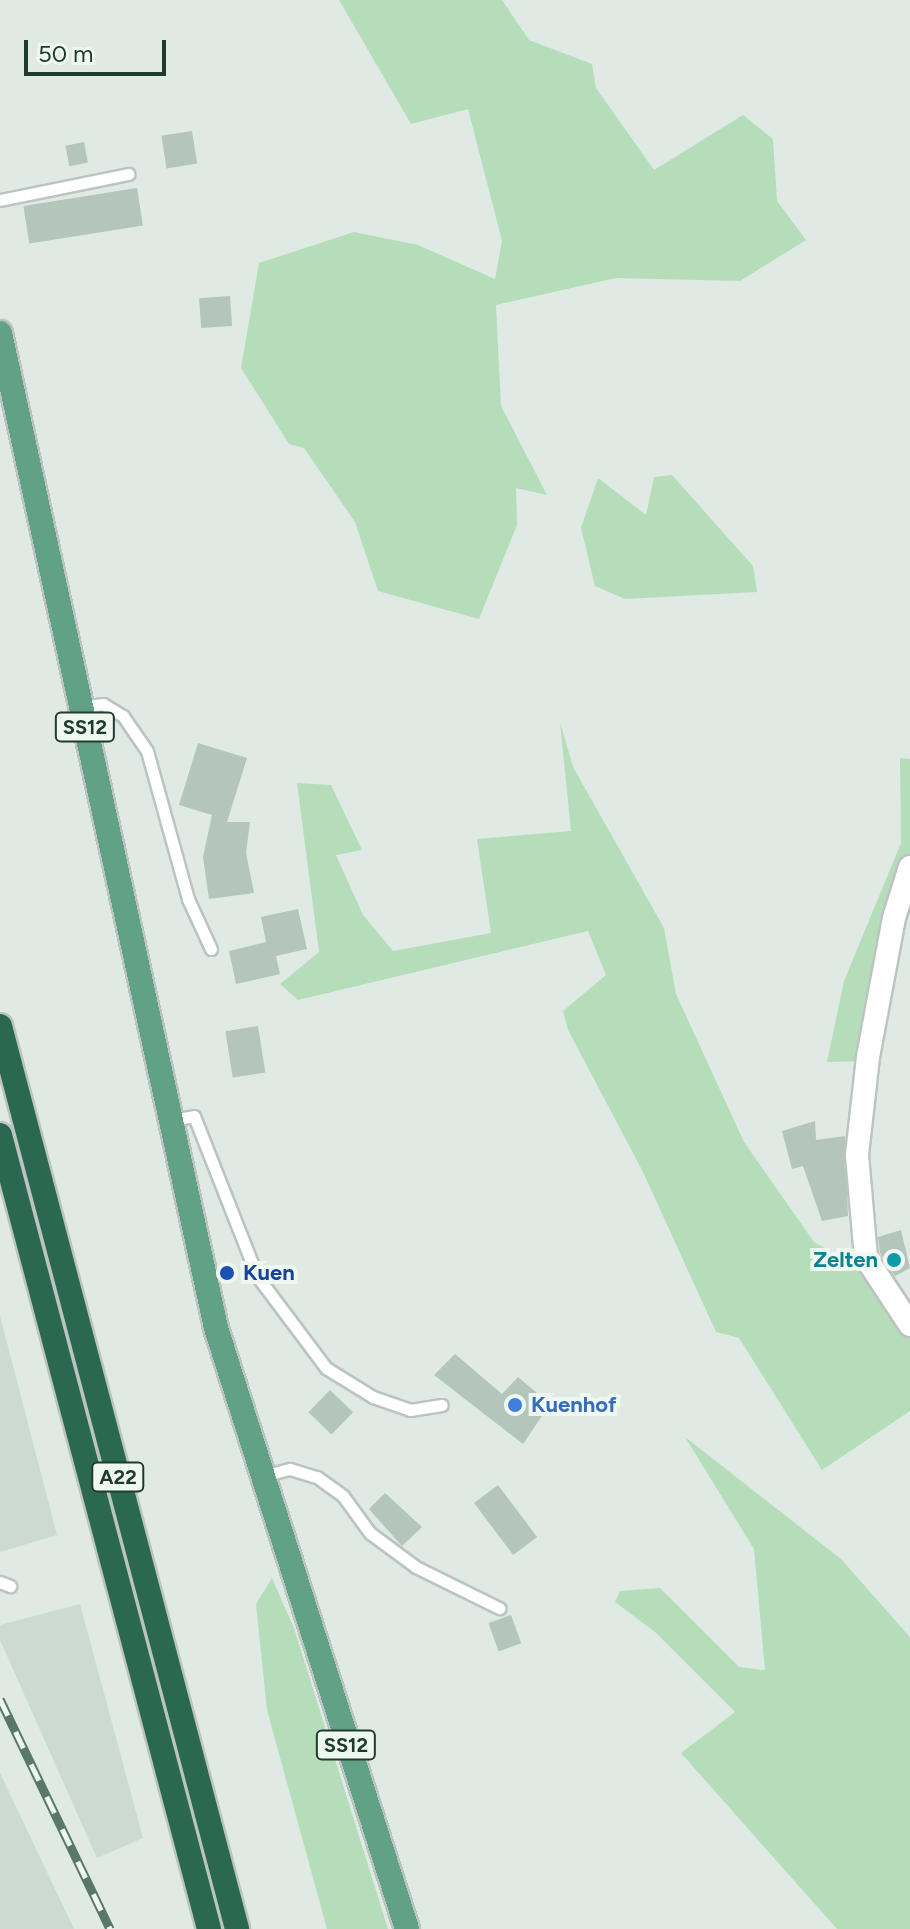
<!DOCTYPE html>
<style>
body{margin:0}
#map{position:relative;width:910px;height:1929px;overflow:hidden;background:#deeae3;font-family:Figtree,sans-serif}
div>[style]{position:absolute}
.built>*{inset:0;background:#ccdad2}
.green>*{inset:0;background:#b6ddba}
.building>*{inset:0;background:#b4c5bb;transform-origin:0 0}
.roads{filter:drop-shadow(2px 0 #bcc4c1) drop-shadow(-2px 0 #bcc4c1) drop-shadow(0 2px #bcc4c1) drop-shadow(0 -2px #bcc4c1)}
.lane>*{height:11px;margin:-5.5px;padding:0 5.5px;transform-origin:5.5px;border-radius:5.5px;background:#fff}
.street>*{height:22px;margin:-11px;padding:0 11px;transform-origin:11px;border-radius:11px;background:#fff}
.primary>*{height:24px;margin:-12px;padding:0 12px;transform-origin:12px;border-radius:12px;background:#61a286}
.highway>*{height:24px;margin:-12px;padding:0 12px;transform-origin:12px;border-radius:12px;background:#2a6851}
.rail>*{height:9px;margin-top:-4.5px;transform-origin:0;background:repeating-linear-gradient(90deg,#eff7f1 0 18px,#59776a 0 36px);box-sizing:border-box;border-block:2px solid #59776a}
.dots>*{width:22px;height:22px;translate:-50% -50%;box-sizing:border-box;border:4px solid #eff7f1;border-radius:50%}
span{translate:-50% -50%;white-space:nowrap;text-align:center;line-height:1.15;-webkit-text-stroke:8px #eff7f1;paint-order:stroke}
.shield-label span{padding:2px 6px;background:#eff7f1;border:2px solid;border-radius:6px;-webkit-text-stroke-width:0}
.shield-label{font-size:20px;color:#1f3b2f;font-weight:700}
.culture-label{font-size:22px;color:#0d838f;font-weight:700}
.right{translate:-100% -50%;text-align:right}
.transit-label{font-size:22px;color:#164399;font-weight:700}
.left{translate:0 -50%;text-align:left}
.shop-label{font-size:22px;color:#366cbe;font-weight:700}
.scale{position:absolute;left:24px;top:40px;width:142px;height:36px;box-sizing:border-box;border:4px solid #1f3b2f;border-top:0;padding-left:10px;font-size:24px;line-height:28px;white-space:nowrap;color:#1f3b2f;-webkit-text-stroke:6px #eff7f1;paint-order:stroke}
</style>
<div id="map">
<div class="built">
<i style="clip-path:polygon(0 1316px,57px 1535px,0 1552px)"></i>
<i style="clip-path:polygon(80px 1604px,143px 1838px,97px 1858px,0 1640px,0 1625px)"></i>
<i style="clip-path:polygon(0 1773px,74px 1929px,0 1929px)"></i>
</div>
<div class="green">
<i style="clip-path:polygon(339px 0,502px 0,529px 40px,592px 64px,596px 88px,654px 170px,743px 115px,773px 139px,777px 201px,806px 240px,740px 281px,616px 278px,496px 305px,501px 406px,547px 495px,516px 488px,517px 525px,479px 619px,378px 591px,355px 522px,304px 448px,289px 444px,241px 368px,259px 263px,354px 232px,418px 245px,495px 279px,502px 241px,468px 109px,411px 124px)"></i>
<i style="clip-path:polygon(672px 475px,753px 566px,757px 592px,625px 599px,595px 586px,581px 528px,598px 478px,646px 515px,654px 477px)"></i>
<i style="clip-path:polygon(560px 722px,573px 767px,664px 928px,676px 994px,744px 1142px,814px 1242px,872px 1274px,910px 1325px,910px 1411px,822px 1470px,739px 1338px,716px 1332px,643px 1172px,568px 1030px,563px 1011px,606px 975px,588px 931px,298px 1000px,280px 984px,319px 952px,297px 783px,331px 785px,362px 850px,336px 855px,363px 915px,393px 951px,491px 933px,477px 839px,571px 831px)"></i>
<i style="clip-path:polygon(900px 758px,910px 759px,910px 881px,873px 1061px,827px 1062px,844px 981px,901px 843px)"></i>
<i style="clip-path:polygon(685px 1437px,841px 1559px,910px 1637px,910px 1929px,837px 1929px,681px 1753px,735px 1712px,655px 1632px,615px 1602px,620px 1591px,660px 1588px,739px 1667px,765px 1670px,754px 1549px)"></i>
<i style="clip-path:polygon(272px 1578px,294px 1628px,388px 1929px,327px 1929px,267px 1710px,256px 1604px)"></i>
</div>
<div class="building">
<i style="left:192px;top:131px;width:33px;height:31px;rotate:81deg"></i>
<i style="left:84px;top:142px;width:21px;height:19px;rotate:79deg"></i>
<i style="left:137px;top:188px;width:38px;height:115px;rotate:81deg"></i>
<i style="left:230px;top:296px;width:30px;height:31px;rotate:86deg"></i>
<i style="clip-path:polygon(198px 743px,247px 758px,227px 822px,250px 822px,246px 853px,254px 893px,209px 899px,203px 857px,212px 815px,179px 805px)"></i>
<i style="clip-path:polygon(298px 909px,307px 949px,276px 956px,280px 974px,236px 984px,229px 951px,266px 942px,261px 917px)"></i>
<i style="left:258px;top:1026px;width:47px;height:33px;rotate:81deg"></i>
<i style="clip-path:polygon(815px 1121px,816px 1140px,845px 1136px,848px 1216px,822px 1221px,803px 1166px,792px 1169px,782px 1131px)"></i>
<i style="clip-path:polygon(901px 1230px,910px 1268px,895px 1276px,880px 1253px,878px 1237px)"></i>
<i style="clip-path:polygon(455px 1354px,502px 1394px,518px 1377px,550px 1404px,523px 1444px,434px 1375px)"></i>
<i style="left:330px;top:1390px;width:32px;height:31px;rotate:44deg"></i>
<i style="left:498px;top:1485px;width:65px;height:30px;rotate:53deg"></i>
<i style="clip-path:polygon(385px 1493px,422px 1527px,402px 1546px,369px 1509px)"></i>
<i style="left:511px;top:1615px;width:30px;height:24px;rotate:70deg"></i>
</div>
<div class="roads">
<div class="lane">
<i style="left:0;top:200px;width:131px;rotate:-11.5deg"></i>
<i style="left:81px;top:707px;width:22px;rotate:-8deg"></i>
<i style="left:103px;top:704px;width:23px;rotate:31deg"></i>
<i style="left:123px;top:716px;width:42px;rotate:55.6deg"></i>
<i style="left:147px;top:751px;width:154px;rotate:74.5deg"></i>
<i style="left:188px;top:899px;width:55px;rotate:65.3deg"></i>
<i style="left:170px;top:1120px;width:24px;rotate:-9deg"></i>
<i style="left:194px;top:1116px;width:172px;rotate:68.5deg"></i>
<i style="left:257px;top:1276px;width:115px;rotate:53.1deg"></i>
<i style="left:326px;top:1368px;width:55px;rotate:31.7deg"></i>
<i style="left:373px;top:1397px;width:39px;rotate:19deg"></i>
<i style="left:410px;top:1410px;width:32px;rotate:-9deg"></i>
<i style="left:263px;top:1476px;width:28px;rotate:-15deg"></i>
<i style="left:290px;top:1469px;width:28px;rotate:17deg"></i>
<i style="left:317px;top:1477px;width:32px;rotate:36deg"></i>
<i style="left:343px;top:1496px;width:46px;rotate:53.9deg"></i>
<i style="left:370px;top:1533px;width:57px;rotate:36.5deg"></i>
<i style="left:416px;top:1567px;width:93px;rotate:26.3deg"></i>
<i style="left:0;top:1582px;width:11px;rotate:22deg"></i>
</div>
<div class="street">
<i style="left:910px;top:867px;width:53px;rotate:107.4deg"></i>
<i style="left:894px;top:918px;width:141px;rotate:100.6deg"></i>
<i style="left:868px;top:1057px;width:99px;rotate:96.4deg"></i>
<i style="left:857px;top:1155px;width:103px;rotate:85deg"></i>
<i style="left:866px;top:1258px;width:80px;rotate:56.7deg"></i>
</div>
<div class="primary">
<i style="left:0;top:333px;width:1018px;rotate:77.75deg"></i>
<i style="left:216px;top:1328px;width:631px;rotate:72.37deg"></i>
</div>
<div class="highway">
<i style="left:0;top:1026px;width:934px;rotate:75.29deg"></i>
<i style="left:0;top:1135px;width:821px;rotate:75.25deg"></i>
</div>
</div>
<div class="rail">
<i style="left:0;top:1699px;width:255px;rotate:64.4deg"></i>
</div>
<div class="dots">
<i style="left:894px;top:1260px;background:#0f9aa8"></i>
<i style="left:227px;top:1273px;background:#1a4fb4"></i>
<i style="left:515px;top:1405px;background:#3f7fe0"></i>
</div>
<div class="shield-label">
<span style="left:85px;top:727px">SS12</span>
<span style="left:118px;top:1477px">A22</span>
<span style="left:346px;top:1745px">SS12</span>
</div>
<div class="culture-label">
<span class="right" style="left:878px;top:1260px">Zelten</span>
</div>
<div class="transit-label">
<span class="left" style="left:243px;top:1273px">Kuen</span>
</div>
<div class="shop-label">
<span class="left" style="left:531px;top:1405px">Kuenhof</span>
</div>
<div class="scale">50 m</div>
</div>
